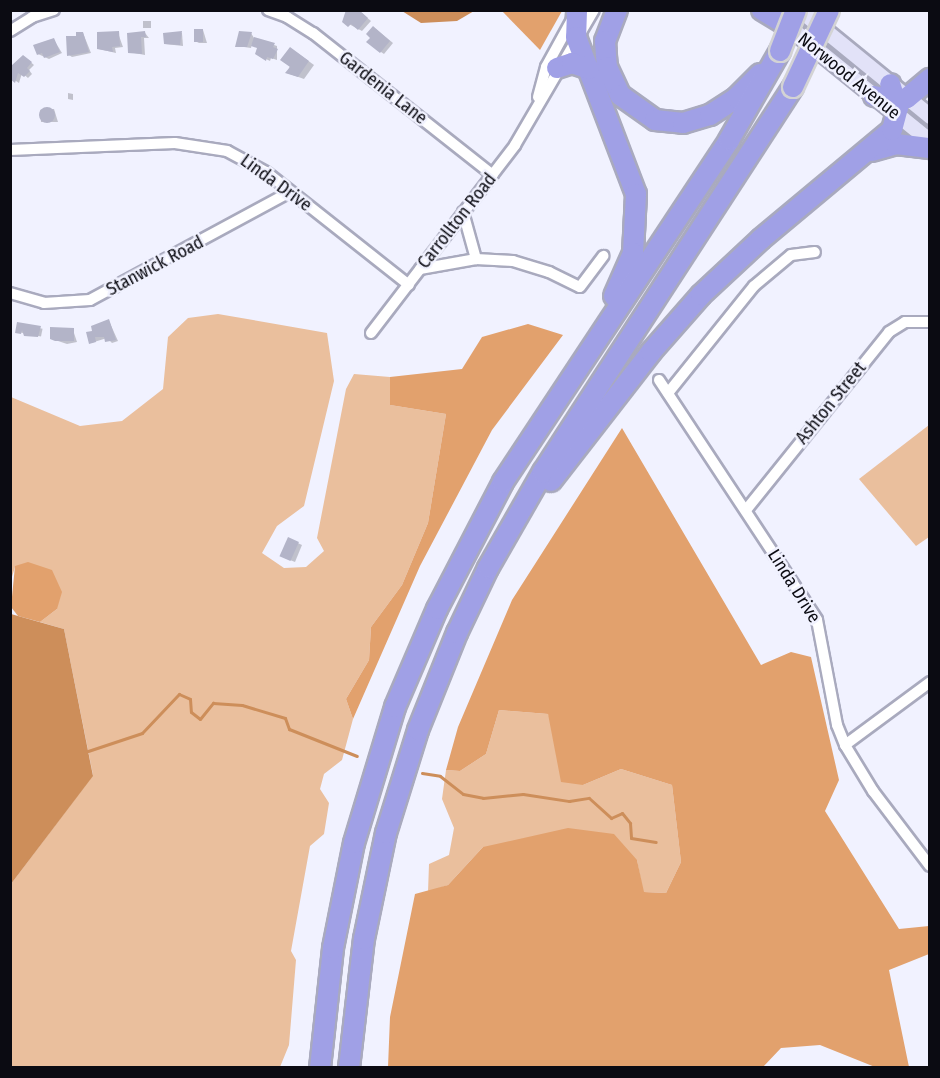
<!DOCTYPE html>
<style>
body{margin:0}
#map{position:relative;width:940px;height:1078px;overflow:hidden;background:#f1f2ff;font-family:"Fira Sans Condensed",sans-serif}
div>[style]{position:absolute}
.green>*{inset:0;background:#eabf9d}
.forest>*{inset:0;background:#e2a16d}
.water>*{inset:0;background:#cd8e5a}
.shadow>*{inset:0;background:#0003;transform-origin:0 0}
.stream>*{height:3px;margin:-1.5px;padding:0 1.5px;transform-origin:1.5px;border-radius:1.5px;background:#cd8e5a}
.building>*{inset:0;background:#b3b4c8;transform-origin:0 0}
.round{border-radius:50%}
.roads{filter:drop-shadow(2px 0 #a9aabe) drop-shadow(-2px 0 #a9aabe) drop-shadow(0 2px #a9aabe) drop-shadow(0 -2px #a9aabe)}
.street>*{height:10px;margin:-5px;padding:0 5px;transform-origin:5px;border-radius:5px;background:#fff}
.secondary>*{height:15px;margin:-7.5px;padding:0 7.5px;transform-origin:7.5px;border-radius:7.5px;background:#e2e2f8}
.highway>*{height:20px;margin:-10px;padding:0 10px;transform-origin:10px;border-radius:10px;background:#a0a0e6}
.bridges{filter:drop-shadow(2px 0 #d3d3d4) drop-shadow(-2px 0 #d3d3d4) drop-shadow(0 2px #d3d3d4) drop-shadow(0 -2px #d3d3d4)}
.highway-bridge>*{height:20px;margin:-10px;padding:0 10px;transform-origin:10px;border-radius:10px;background:#a0a0e6}
span{translate:-50% -50%;white-space:nowrap;text-align:center;line-height:1.15;-webkit-text-stroke:5px #f1f2ff;paint-order:stroke}
.street-label{font-size:18px;color:#0b0b12}
.frame{position:absolute;inset:0;border:12px solid #0b0b12;pointer-events:none}
</style>
<div id="map">
<div class="green">
<i style="clip-path:polygon(218px 314px,327px 333px,334px 381px,304px 506px,277px 526px,262px 553px,284px 568px,306px 567px,324px 551px,317px 538px,346px 389px,354px 374px,390px 377px,390px 405px,446px 414px,428px 523px,402px 585px,371px 627px,369px 660px,346px 699px,353px 719px,342px 760px,324px 774px,320px 789px,329px 803px,324px 834px,310px 846px,291px 951px,296px 960px,289px 1045px,280px 1067px,11px 1067px,11px 884px,93px 775px,64px 629px,40px 622px,57px 609px,15px 567px,11px 580px,11px 397px,80px 426px,122px 421px,163px 389px,168px 337px,188px 318px)"></i>
<i style="clip-path:polygon(929px 425px,929px 537px,916px 546px,859px 479px)"></i>
<i style="clip-path:polygon(499px 710px,548px 714px,583px 785px,621px 769px,672px 785px,681px 862px,666px 893px,643px 892px,637px 860px,483px 847px,448px 885px,428px 892px,429px 864px,449px 855px,454px 828px,442px 799px,446px 770px,460px 771px,486px 754px)"></i>
</div>
<div class="forest">
<i style="clip-path:polygon(502px 11px,562px 11px,540px 50px)"></i>
<i style="clip-path:polygon(528px 324px,563px 335px,492px 430px,420px 566px,353px 719px,346px 699px,369px 660px,371px 627px,402px 585px,428px 523px,446px 414px,390px 405px,390px 377px,462px 369px,482px 337px)"></i>
<i style="clip-path:polygon(622px 428px,761px 665px,791px 652px,811px 657px,839px 780px,825px 811px,899px 929px,929px 926px,929px 954px,889px 970px,909px 1067px,875px 1067px,820px 1045px,781px 1048px,763px 1067px,388px 1067px,390px 1017px,415px 894px,448px 885px,483px 847px,568px 828px,614px 834px,637px 860px,644px 892px,666px 893px,681px 862px,672px 785px,621px 769px,583px 785px,561px 782px,548px 714px,499px 710px,486px 754px,460px 771px,446px 770px,458px 727px,512px 600px)"></i>
<i style="clip-path:polygon(28px 562px,52px 570px,62px 592px,57px 609px,40px 622px,18px 616px,11px 607px,15px 566px)"></i>
</div>
<div class="water">
<i style="clip-path:polygon(402px 11px,474px 10px,474px 11px,457px 21px,421px 23px)"></i>
<i style="clip-path:polygon(11px 614px,64px 629px,93px 776px,11px 884px)"></i>
</div>
<div class="shadow">
<i style="clip-path:polygon(358px 10px,371px 21px,362px 31px,345px 22px)"></i>
<i style="left:143px;top:21px;width:8px;height:7px"></i>
<i style="clip-path:polygon(376px 29px,393px 43px,384px 54px,381px 52px)"></i>
<i style="clip-path:polygon(203px 30px,207px 43px,199px 43px,195px 41px)"></i>
<i style="clip-path:polygon(83px 33px,91px 53px,72px 57px,69px 55px)"></i>
<i style="clip-path:polygon(118px 33px,123px 47px,115px 48px,116px 53px,99px 49px)"></i>
<i style="clip-path:polygon(145px 33px,149px 38px,144px 38px,145px 55px,129px 52px,128px 34px)"></i>
<i style="clip-path:polygon(182px 33px,183px 46px,165px 44px,165px 34px)"></i>
<i style="clip-path:polygon(251px 33px,254px 38px,277px 46px,277px 60px,271px 58px,270px 61px,256px 54px,259px 48px,252px 44px,251px 48px,237px 46px)"></i>
<i style="clip-path:polygon(54px 40px,62px 53px,49px 59px,38px 54px)"></i>
<i style="clip-path:polygon(296px 52px,314px 65px,304px 79px,287px 73px)"></i>
<i style="clip-path:polygon(26px 58px,34px 65px,29px 70px,32px 74px,28px 78px,22px 73px,19px 83px,10px 77px)"></i>
<i style="clip-path:polygon(68px 93px,73px 94px,73px 100px,68px 99px)"></i>
<i style="clip-path:polygon(54px 109px,58px 122px,41px 122px,40px 110px)"></i>
<i style="clip-path:polygon(109px 321px,118px 341px,112px 343px,107px 338px,91px 343px,94px 332px)"></i>
<i style="left:18px;top:324px;width:25px;height:8px;rotate:11deg"></i>
<i style="clip-path:polygon(73px 330px,77px 342px,67px 344px,55px 340px)"></i>
<i style="clip-path:polygon(289px 539px,302px 545px,295px 562px,285px 558px)"></i>
</div>
<div class="stream">
<i style="left:88px;top:751px;width:57px;rotate:-18.4deg"></i>
<i style="left:142px;top:733px;width:54px;rotate:-46.5deg"></i>
<i style="left:179px;top:694px;width:12px;rotate:24deg"></i>
<i style="left:190px;top:699px;width:13px;rotate:86deg"></i>
<i style="left:191px;top:712px;width:11px;rotate:38deg"></i>
<i style="left:200px;top:719px;width:21px;rotate:-51deg"></i>
<i style="left:213px;top:703px;width:29px;rotate:4deg"></i>
<i style="left:242px;top:705px;width:45px;rotate:16.8deg"></i>
<i style="left:285px;top:718px;width:12px;rotate:70deg"></i>
<i style="left:289px;top:729px;width:73px;rotate:21.7deg"></i>
<i style="left:422px;top:773px;width:18px;rotate:9deg"></i>
<i style="left:440px;top:776px;width:29px;rotate:38deg"></i>
<i style="left:463px;top:794px;width:20px;rotate:11deg"></i>
<i style="left:483px;top:798px;width:40px;rotate:-5.7deg"></i>
<i style="left:523px;top:794px;width:47px;rotate:8.7deg"></i>
<i style="left:569px;top:801px;width:20px;rotate:-9deg"></i>
<i style="left:589px;top:798px;width:30px;rotate:42deg"></i>
<i style="left:611px;top:818px;width:12px;rotate:-24deg"></i>
<i style="left:622px;top:813px;width:13px;rotate:51deg"></i>
<i style="left:630px;top:823px;width:15px;rotate:86deg"></i>
<i style="left:631px;top:838px;width:25px;rotate:9deg"></i>
</div>
<div class="building">
<i style="clip-path:polygon(346px 10px,359px 10px,368px 18px,358px 30px,351px 24px,348px 27px,342px 22px)"></i>
<i style="clip-path:polygon(373px 26px,390px 41px,380px 53px,366px 42px,370px 38px,366px 34px)"></i>
<i style="left:194px;top:29px;width:9px;height:13px"></i>
<i style="clip-path:polygon(119px 31px,120px 46px,112px 47px,113px 52px,97px 49px,97px 32px)"></i>
<i style="clip-path:polygon(145px 31px,146px 37px,141px 37px,142px 54px,128px 53px,127px 33px)"></i>
<i style="clip-path:polygon(182px 31px,180px 45px,164px 44px,163px 33px)"></i>
<i style="clip-path:polygon(239px 31px,252px 32px,247px 47px,235px 47px)"></i>
<i style="clip-path:polygon(76px 32px,83px 32px,89px 52px,67px 56px,66px 36px,76px 36px)"></i>
<i style="clip-path:polygon(254px 37px,275px 43px,273px 47px,278px 49px,273px 59px,267px 57px,266px 61px,255px 54px,257px 48px,251px 46px)"></i>
<i style="clip-path:polygon(54px 38px,60px 52px,44px 58px,42px 53px,37px 55px,33px 45px)"></i>
<i style="clip-path:polygon(290px 47px,309px 61px,298px 77px,285px 73px,290px 67px,280px 60px)"></i>
<i style="clip-path:polygon(23px 55px,32px 62px,27px 68px,30px 71px,24px 77px,18px 73px,15px 83px,10px 79px,11px 66px)"></i>
<i class="round" style="left:39px;top:107px;width:16px;height:16px"></i>
<i style="clip-path:polygon(109px 319px,116px 340px,105px 342px,104px 337px,95px 337px,96px 342px,89px 344px,86px 332px,92px 331px,91px 326px)"></i>
<i style="clip-path:polygon(17px 322px,41px 326px,38px 337px,24px 336px,22px 330px,21px 334px,15px 333px)"></i>
<i style="clip-path:polygon(50px 327px,74px 328px,74px 341px,55px 341px,50px 339px)"></i>
<i style="left:288px;top:537px;width:12px;height:21px;rotate:24deg"></i>
</div>
<div class="roads">
<div class="street">
<i style="left:268px;top:10px;width:20px;rotate:20deg"></i>
<i style="left:287px;top:17px;width:31px;rotate:32deg"></i>
<i style="left:313px;top:33px;width:229px;rotate:38.3deg"></i>
<i style="left:10px;top:31px;width:26px;rotate:-32deg"></i>
<i style="left:32px;top:17px;width:23px;rotate:-18deg"></i>
<i style="left:538px;top:97px;width:31px;rotate:-75deg"></i>
<i style="left:546px;top:67px;width:58px;rotate:-61.2deg"></i>
<i style="left:10px;top:150px;width:165px;rotate:-2.4deg"></i>
<i style="left:175px;top:143px;width:53px;rotate:8.7deg"></i>
<i style="left:227px;top:151px;width:44px;rotate:28.3deg"></i>
<i style="left:266px;top:172px;width:182px;rotate:38.3deg"></i>
<i style="left:463px;top:212px;width:49px;rotate:74.5deg"></i>
<i style="left:420px;top:269px;width:57px;rotate:-10.1deg"></i>
<i style="left:476px;top:259px;width:37px;rotate:3deg"></i>
<i style="left:513px;top:261px;width:38px;rotate:17deg"></i>
<i style="left:549px;top:272px;width:34px;rotate:26deg"></i>
<i style="left:580px;top:287px;width:39px;rotate:-53deg"></i>
<i style="left:10px;top:293px;width:35px;rotate:16deg"></i>
<i style="left:44px;top:303px;width:46px;rotate:-3.7deg"></i>
<i style="left:90px;top:300px;width:227px;rotate:-28.4deg"></i>
<i style="left:371px;top:333px;width:237px;rotate:-52.5deg"></i>
<i style="left:515px;top:145px;width:156px;rotate:-59.7deg"></i>
<i style="left:659px;top:380px;width:287px;rotate:56.6deg"></i>
<i style="left:817px;top:620px;width:107px;rotate:79.2deg"></i>
<i style="left:837px;top:725px;width:22px;rotate:68deg"></i>
<i style="left:845px;top:745px;width:54px;rotate:58.7deg"></i>
<i style="left:873px;top:791px;width:94px;rotate:52.8deg"></i>
<i style="left:668px;top:393px;width:137px;rotate:-51.2deg"></i>
<i style="left:754px;top:286px;width:48px;rotate:-40deg"></i>
<i style="left:791px;top:255px;width:24px;rotate:-7deg"></i>
<i style="left:746px;top:510px;width:228px;rotate:-51.2deg"></i>
<i style="left:889px;top:332px;width:19px;rotate:-32deg"></i>
<i style="left:905px;top:322px;width:25px"></i>
<i style="left:845px;top:745px;width:106px;rotate:-36.5deg"></i>
</div>
<div class="secondary">
<i style="left:800px;top:10px;width:168px;rotate:39.2deg"></i>
<i style="left:783px;top:22px;width:189px;rotate:39deg"></i>
</div>
<div class="highway">
<i style="left:617px;top:10px;width:33px;rotate:111deg"></i>
<i style="left:605px;top:41px;width:26px;rotate:86deg"></i>
<i style="left:607px;top:67px;width:31px;rotate:65deg"></i>
<i style="left:620px;top:95px;width:43px;rotate:35.5deg"></i>
<i style="left:655px;top:120px;width:28px;rotate:6deg"></i>
<i style="left:683px;top:123px;width:28px;rotate:-17deg"></i>
<i style="left:710px;top:115px;width:31px;rotate:-33deg"></i>
<i style="left:736px;top:98px;width:34px;rotate:-45deg"></i>
<i style="left:762px;top:10px;width:26px;rotate:31deg"></i>
<i style="left:577px;top:11px;width:26px;rotate:92deg"></i>
<i style="left:576px;top:37px;width:168px;rotate:69.1deg"></i>
<i style="left:636px;top:194px;width:59px;rotate:92.9deg"></i>
<i style="left:633px;top:253px;width:47px;rotate:113.8deg"></i>
<i style="left:557px;top:68px;width:16px;rotate:-18deg"></i>
<i style="left:572px;top:63px;width:18px;rotate:19deg"></i>
<i style="left:874px;top:96px;width:24px;rotate:12deg"></i>
<i style="left:897px;top:101px;width:10px;rotate:-17deg"></i>
<i style="left:907px;top:98px;width:30px;rotate:-40deg"></i>
<i style="left:872px;top:151px;width:25px;rotate:-16deg"></i>
<i style="left:896px;top:144px;width:34px;rotate:7deg"></i>
<i style="left:551px;top:481px;width:163px;rotate:-52.2deg"></i>
<i style="left:651px;top:352px;width:76px;rotate:-48.7deg"></i>
<i style="left:701px;top:295px;width:82px;rotate:-43deg"></i>
<i style="left:761px;top:239px;width:170px;rotate:-39.8deg"></i>
<i style="left:892px;top:130px;width:23px;rotate:-75deg"></i>
<i style="left:898px;top:108px;width:25px;rotate:-108deg"></i>
<i style="left:320px;top:1068px;width:121px;rotate:-83.8deg"></i>
<i style="left:333px;top:948px;width:107px;rotate:-78.7deg"></i>
<i style="left:354px;top:843px;width:142px;rotate:-73.2deg"></i>
<i style="left:395px;top:707px;width:107px;rotate:-66.8deg"></i>
<i style="left:437px;top:609px;width:143px;rotate:-62.5deg"></i>
<i style="left:503px;top:482px;width:410px;rotate:-56.5deg"></i>
<i style="left:729px;top:140px;width:103px;rotate:-60.2deg"></i>
<i style="left:349px;top:1068px;width:130px;rotate:-83.4deg"></i>
<i style="left:364px;top:939px;width:108px;rotate:-78.3deg"></i>
<i style="left:386px;top:833px;width:108px;rotate:-72.7deg"></i>
<i style="left:418px;top:730px;width:105px;rotate:-68.1deg"></i>
<i style="left:457px;top:633px;width:72px;rotate:-64.5deg"></i>
<i style="left:488px;top:568px;width:111px;rotate:-60.2deg"></i>
<i style="left:543px;top:472px;width:459px;rotate:-57deg"></i>
</div>
</div>
<div class="bridges">
<div class="highway-bridge">
<i style="left:780px;top:51px;width:44px;rotate:-68.7deg"></i>
<i style="left:793px;top:87px;width:85px;rotate:-64.9deg"></i>
</div>
</div>
<div class="street-label">
<span style="left:849px;top:76px;rotate:39deg">Norwood Avenue</span>
<span style="left:383px;top:88px;rotate:38deg">Gardenia Lane</span>
<span style="left:276px;top:183px;rotate:36deg">Linda Drive</span>
<span style="left:457px;top:221px;rotate:-52deg">Carrollton Road</span>
<span style="left:155px;top:266px;rotate:-28deg">Stanwick Road</span>
<span style="left:831px;top:403px;rotate:-51deg">Ashton Street</span>
<span style="left:794px;top:586px;rotate:58deg">Linda Drive</span>
</div>
<div class="frame"></div>
</div>
